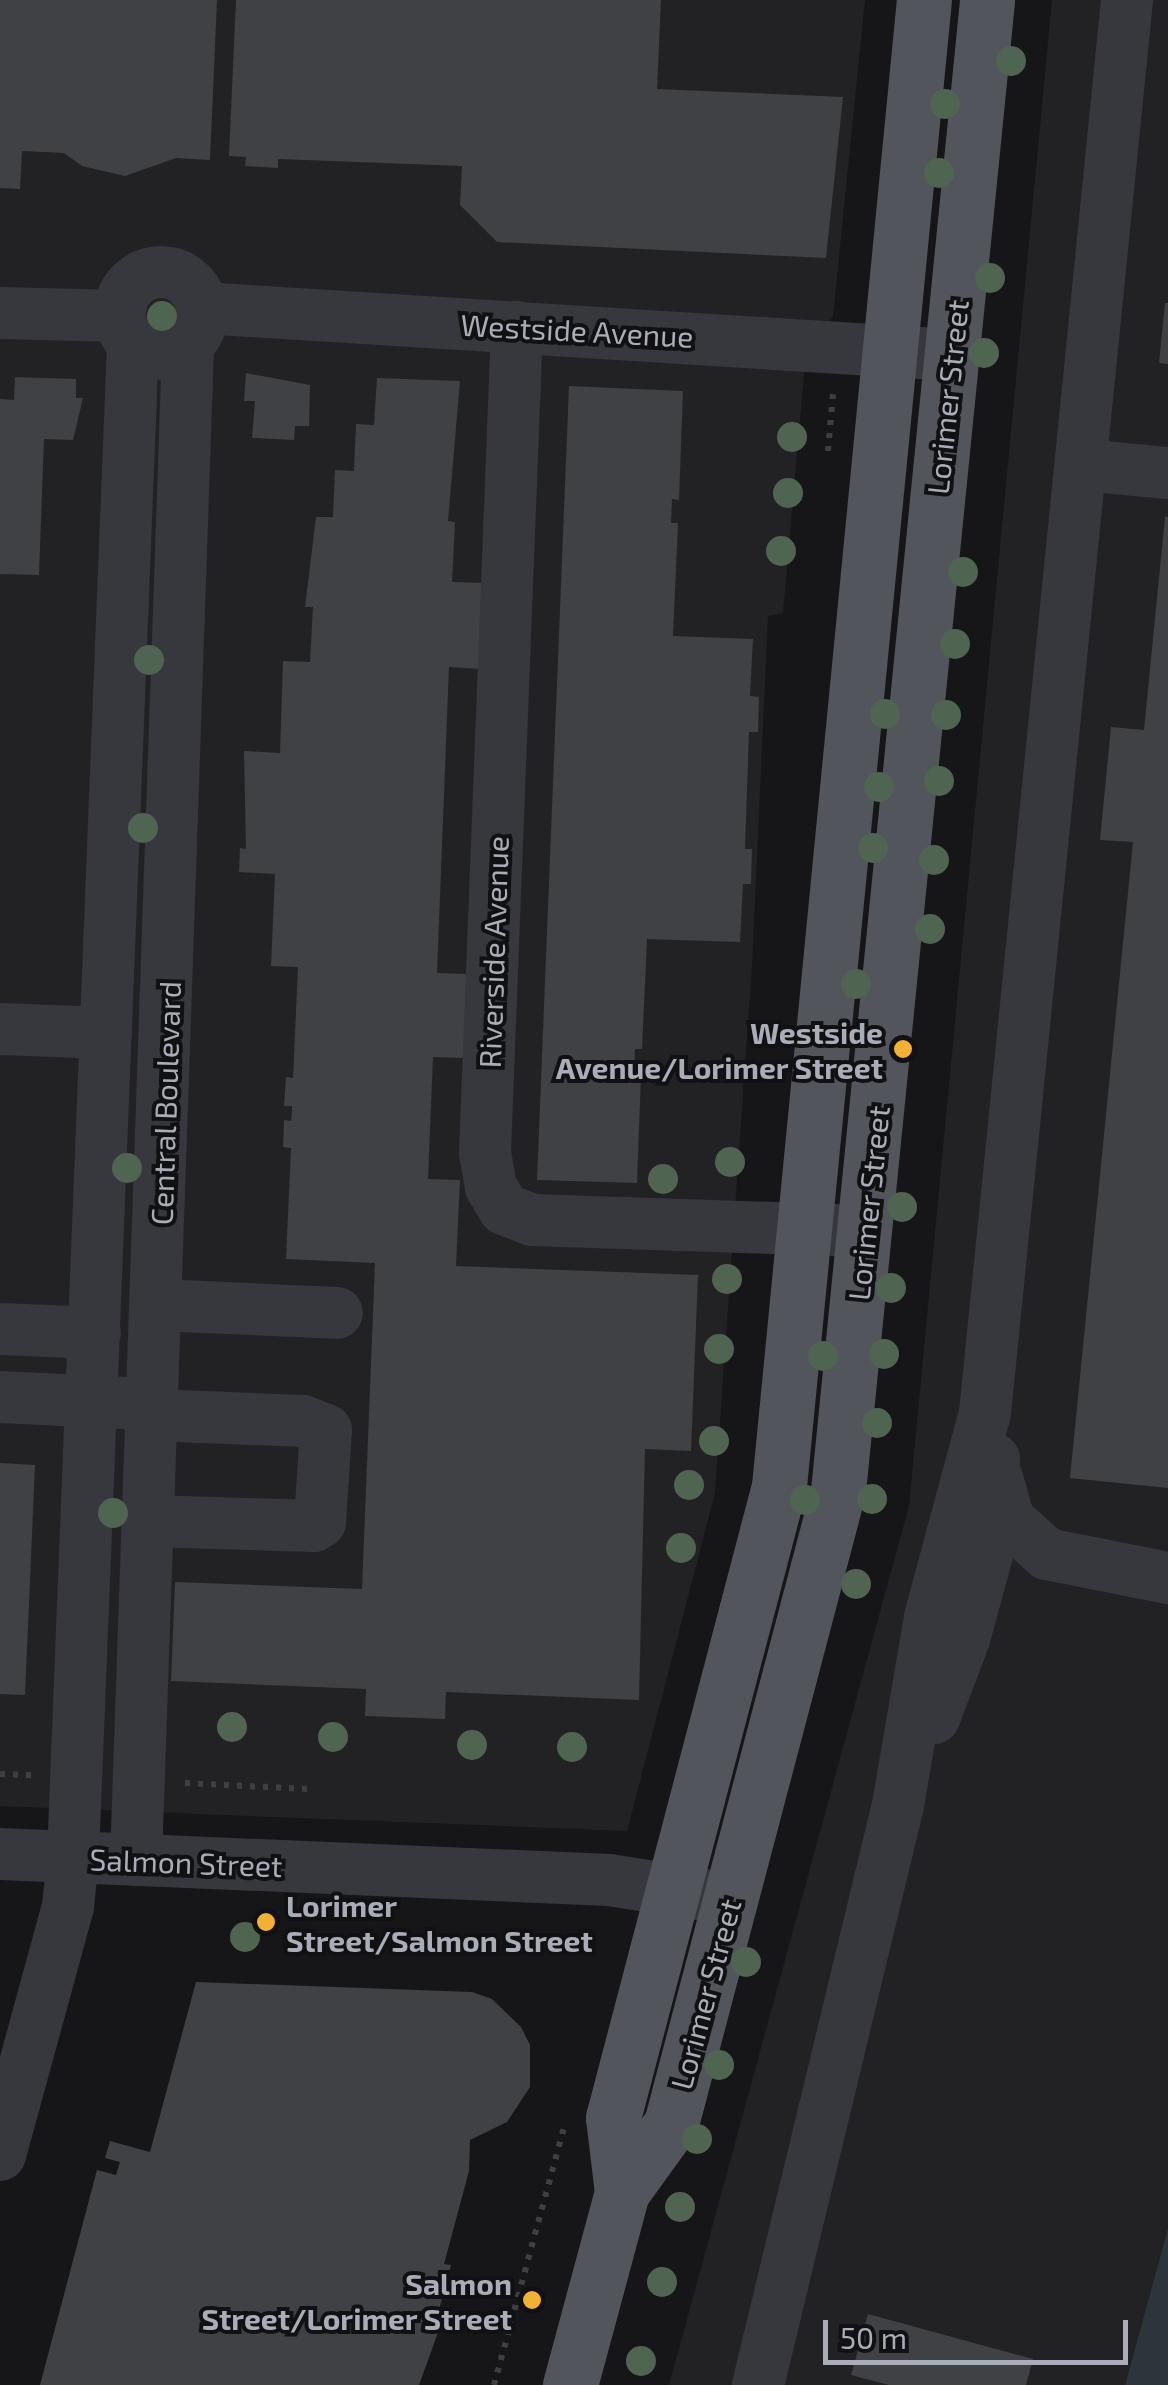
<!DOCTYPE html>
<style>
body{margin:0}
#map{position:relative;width:1168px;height:2385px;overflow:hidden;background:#161618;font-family:"Exo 2",sans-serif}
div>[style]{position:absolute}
.built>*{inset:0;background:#222225}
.water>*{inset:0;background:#2c353c}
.building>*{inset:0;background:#404145}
.path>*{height:6px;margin-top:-3px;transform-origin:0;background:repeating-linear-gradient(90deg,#3d3f44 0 5px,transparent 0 13px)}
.minor>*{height:52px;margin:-26px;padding:0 26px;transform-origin:26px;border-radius:26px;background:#37383d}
.minor>.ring{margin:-26px;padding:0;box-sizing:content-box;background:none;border:52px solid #37383d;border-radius:50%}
.major>*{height:55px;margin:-27.5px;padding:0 27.5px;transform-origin:27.5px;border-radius:27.5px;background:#53555c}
.trees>*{width:30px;height:30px;margin:-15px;border-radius:50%;background:#506452}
.dots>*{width:28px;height:28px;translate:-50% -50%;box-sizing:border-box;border:5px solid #111113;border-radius:50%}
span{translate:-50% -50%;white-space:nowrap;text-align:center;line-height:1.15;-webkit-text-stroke:8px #111113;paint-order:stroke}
.street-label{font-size:30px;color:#a8adb8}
.poi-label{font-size:30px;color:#a8adb8;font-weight:700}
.right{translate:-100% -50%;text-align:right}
.left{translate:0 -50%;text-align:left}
.scale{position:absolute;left:823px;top:2320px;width:305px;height:45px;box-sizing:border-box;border:5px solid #a8adb8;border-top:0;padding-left:12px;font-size:30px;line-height:35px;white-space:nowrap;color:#a8adb8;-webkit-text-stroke:8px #111113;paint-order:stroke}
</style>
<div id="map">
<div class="built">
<i style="clip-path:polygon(0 0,865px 0,833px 316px,805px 365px,783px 613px,768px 616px,752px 966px,715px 1493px,627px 1831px,0 1806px)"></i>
<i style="clip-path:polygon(1052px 0,1168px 0,1168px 2228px,1125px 2385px,669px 2385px,909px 1506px)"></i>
</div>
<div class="water">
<i style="clip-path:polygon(1168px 2228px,1168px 2385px,1125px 2385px)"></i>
</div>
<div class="building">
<i style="clip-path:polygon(0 0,217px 0,210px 160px,176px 158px,125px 176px,82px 166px,64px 153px,22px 151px,20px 189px,0 188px)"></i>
<i style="clip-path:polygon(236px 0,661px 0,657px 89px,843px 97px,826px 258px,497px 242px,460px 205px,462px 166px,278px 159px,278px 168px,245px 166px,246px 157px,229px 156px)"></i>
<i style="clip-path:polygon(1165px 303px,1168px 303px,1168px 364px,1159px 363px)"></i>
<i style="clip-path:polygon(246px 373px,310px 385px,309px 426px,295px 426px,294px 440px,252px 438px,255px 401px,244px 401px)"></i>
<i style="clip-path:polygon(15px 377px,76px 379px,76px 398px,83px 398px,73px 440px,44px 439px,39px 575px,0 574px,0 399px,14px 400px)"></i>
<i style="clip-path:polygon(377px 378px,460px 381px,448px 521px,455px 522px,452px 582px,484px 583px,481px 669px,449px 667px,437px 973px,468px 974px,465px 1058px,433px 1057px,428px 1179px,460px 1180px,456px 1266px,698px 1275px,691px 1451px,645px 1449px,639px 1700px,446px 1692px,445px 1719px,365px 1716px,366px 1689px,171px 1681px,175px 1582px,362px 1589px,375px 1263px,286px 1259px,291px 1148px,283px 1147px,284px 1120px,291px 1121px,292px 1112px,292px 1106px,284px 1106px,286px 1077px,293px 1078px,298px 967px,271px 966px,275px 874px,239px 872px,240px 848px,246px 849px,244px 751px,280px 753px,283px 661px,310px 662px,313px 607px,305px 607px,316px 517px,333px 517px,335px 470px,354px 471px,356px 424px,374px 425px)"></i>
<i style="clip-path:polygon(569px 386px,683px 391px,679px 500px,672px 499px,671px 523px,678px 523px,673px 636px,753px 639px,750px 696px,759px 697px,758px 732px,749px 732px,745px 849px,752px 849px,751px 884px,743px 884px,740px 942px,647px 939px,642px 1049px,635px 1049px,634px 1074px,641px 1075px,637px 1183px,537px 1180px)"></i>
<i style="clip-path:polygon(1165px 517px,1168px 517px,1168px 1488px,1070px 1478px,1133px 842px,1100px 840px,1111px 727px,1144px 730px)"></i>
<i style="clip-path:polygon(0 1463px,35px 1465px,25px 1695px,0 1694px)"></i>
<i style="clip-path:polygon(196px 1982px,472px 1992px,492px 1999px,521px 2027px,530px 2045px,530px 2087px,507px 2122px,470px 2140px,469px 2171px,444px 2264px,451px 2265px,435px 2325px,440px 2327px,419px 2385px,40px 2385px,97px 2170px,116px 2175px,120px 2162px,105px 2158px,110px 2141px,150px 2152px)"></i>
<i style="clip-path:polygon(868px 2314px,1033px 2359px,1026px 2385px,889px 2385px,851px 2375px)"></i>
</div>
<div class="path">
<i style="left:828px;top:451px;width:57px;rotate:-85deg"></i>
<i style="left:0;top:1774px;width:33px;rotate:2deg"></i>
<i style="left:185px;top:1783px;width:124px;rotate:2.8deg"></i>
<i style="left:494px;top:2385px;width:267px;rotate:-74.8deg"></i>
</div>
<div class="minor">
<i class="ring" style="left:120px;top:272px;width:30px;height:30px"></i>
<i style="left:202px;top:308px;width:751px;rotate:3.59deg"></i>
<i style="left:0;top:313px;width:119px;rotate:1.4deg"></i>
<i style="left:517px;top:327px;width:827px;rotate:92.22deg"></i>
<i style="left:485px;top:1153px;width:35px;rotate:80deg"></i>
<i style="left:491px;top:1187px;width:26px;rotate:59deg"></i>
<i style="left:504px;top:1209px;width:30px;rotate:21deg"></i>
<i style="left:532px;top:1220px;width:334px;rotate:1.9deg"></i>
<i style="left:1083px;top:465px;width:85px;rotate:5.4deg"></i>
<i style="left:0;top:1029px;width:106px;rotate:2.2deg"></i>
<i style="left:157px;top:1305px;width:180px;rotate:2.5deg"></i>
<i style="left:0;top:1329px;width:95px;rotate:2.4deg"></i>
<i style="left:0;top:1397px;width:126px;rotate:2.7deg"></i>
<i style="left:997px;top:1478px;width:44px;rotate:74.1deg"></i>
<i style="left:1009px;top:1520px;width:51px;rotate:41.8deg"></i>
<i style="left:1047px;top:1554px;width:123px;rotate:11.2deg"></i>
<i style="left:149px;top:1521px;width:165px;rotate:1.7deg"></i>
<i style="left:314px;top:1526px;width:7px;rotate:-34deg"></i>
<i style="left:320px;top:1522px;width:92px;rotate:-86.3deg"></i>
<i style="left:326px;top:1430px;width:25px;rotate:-159deg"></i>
<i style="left:303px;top:1421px;width:151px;rotate:-177.7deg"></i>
<i style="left:934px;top:1718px;width:85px;rotate:-69.2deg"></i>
<i style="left:964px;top:1639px;width:98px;rotate:-74.7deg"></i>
<i style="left:990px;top:1544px;width:85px;rotate:-87.3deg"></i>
<i style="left:0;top:1854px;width:610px;rotate:2.44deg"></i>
<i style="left:609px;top:1880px;width:122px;rotate:8.9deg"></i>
<i style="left:136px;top:1860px;width:1516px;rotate:-88.03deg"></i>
<i style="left:0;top:2155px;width:257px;rotate:-74.7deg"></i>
<i style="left:68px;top:1907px;width:50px;rotate:-84.3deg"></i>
<i style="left:73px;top:1857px;width:1514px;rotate:-87.73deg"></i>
<i style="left:758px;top:2385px;width:597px;rotate:-76.43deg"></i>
<i style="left:898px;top:1805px;width:191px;rotate:-80.3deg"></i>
<i style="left:930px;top:1617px;width:211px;rotate:-74.9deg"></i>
<i style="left:985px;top:1413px;width:1420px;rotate:-84.26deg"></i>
</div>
<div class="major">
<i style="left:622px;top:2192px;width:75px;rotate:-96.9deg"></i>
<i style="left:613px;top:2118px;width:653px;rotate:-75.28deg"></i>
<i style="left:779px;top:1486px;width:1493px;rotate:-84.43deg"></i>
<i style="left:570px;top:2385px;width:200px;rotate:-74.9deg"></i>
<i style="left:622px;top:2192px;width:84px;rotate:-54.2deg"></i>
<i style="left:671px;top:2124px;width:655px;rotate:-75.22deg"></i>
<i style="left:838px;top:1491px;width:1498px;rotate:-84.29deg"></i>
</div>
<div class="trees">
<i style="left:1011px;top:61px"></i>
<i style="left:945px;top:104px"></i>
<i style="left:939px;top:173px"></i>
<i style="left:990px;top:278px"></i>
<i style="left:162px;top:316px"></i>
<i style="left:984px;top:353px"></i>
<i style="left:792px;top:437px"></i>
<i style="left:788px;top:493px"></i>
<i style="left:781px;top:551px"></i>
<i style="left:963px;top:572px"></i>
<i style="left:955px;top:644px"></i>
<i style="left:149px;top:660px"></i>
<i style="left:885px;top:714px"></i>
<i style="left:946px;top:715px"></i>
<i style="left:939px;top:781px"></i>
<i style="left:879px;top:787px"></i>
<i style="left:143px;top:828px"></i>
<i style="left:873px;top:848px"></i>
<i style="left:934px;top:860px"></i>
<i style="left:930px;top:929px"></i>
<i style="left:856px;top:984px"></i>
<i style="left:730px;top:1162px"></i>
<i style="left:127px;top:1168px"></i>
<i style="left:663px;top:1179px"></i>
<i style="left:902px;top:1207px"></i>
<i style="left:727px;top:1279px"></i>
<i style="left:891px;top:1288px"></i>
<i style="left:719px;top:1349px"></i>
<i style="left:884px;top:1354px"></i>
<i style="left:823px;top:1356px"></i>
<i style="left:877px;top:1423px"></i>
<i style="left:714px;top:1441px"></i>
<i style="left:689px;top:1485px"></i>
<i style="left:872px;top:1499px"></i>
<i style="left:805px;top:1500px"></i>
<i style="left:113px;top:1513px"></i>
<i style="left:681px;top:1548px"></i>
<i style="left:856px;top:1584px"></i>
<i style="left:232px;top:1727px"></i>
<i style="left:333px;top:1737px"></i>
<i style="left:472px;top:1745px"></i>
<i style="left:572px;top:1747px"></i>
<i style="left:245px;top:1937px"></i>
<i style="left:746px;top:1962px"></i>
<i style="left:719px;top:2065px"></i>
<i style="left:697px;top:2139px"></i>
<i style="left:680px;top:2207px"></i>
<i style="left:662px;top:2282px"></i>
<i style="left:641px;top:2361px"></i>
</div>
<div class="dots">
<i style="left:903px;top:1049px;background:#f2b134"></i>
<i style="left:266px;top:1922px;background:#f2b134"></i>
<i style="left:532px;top:2300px;background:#f2b134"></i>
</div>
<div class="street-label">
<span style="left:577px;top:330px;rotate:3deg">Westside Avenue</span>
<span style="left:947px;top:397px;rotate:-84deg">Lorimer Street</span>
<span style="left:493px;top:952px;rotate:-88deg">Riverside Avenue</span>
<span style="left:165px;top:1103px;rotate:-88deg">Central Boulevard</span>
<span style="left:868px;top:1203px;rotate:-84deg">Lorimer Street</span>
<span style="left:186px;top:1862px;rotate:2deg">Salmon Street</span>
<span style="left:705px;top:1994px;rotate:-75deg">Lorimer Street</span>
</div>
<div class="poi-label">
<span class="right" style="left:883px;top:1049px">Westside<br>Avenue/Lorimer Street</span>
<span class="left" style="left:286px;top:1922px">Lorimer<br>Street/Salmon Street</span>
<span class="right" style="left:512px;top:2300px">Salmon<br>Street/Lorimer Street</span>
</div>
<div class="scale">50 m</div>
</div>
